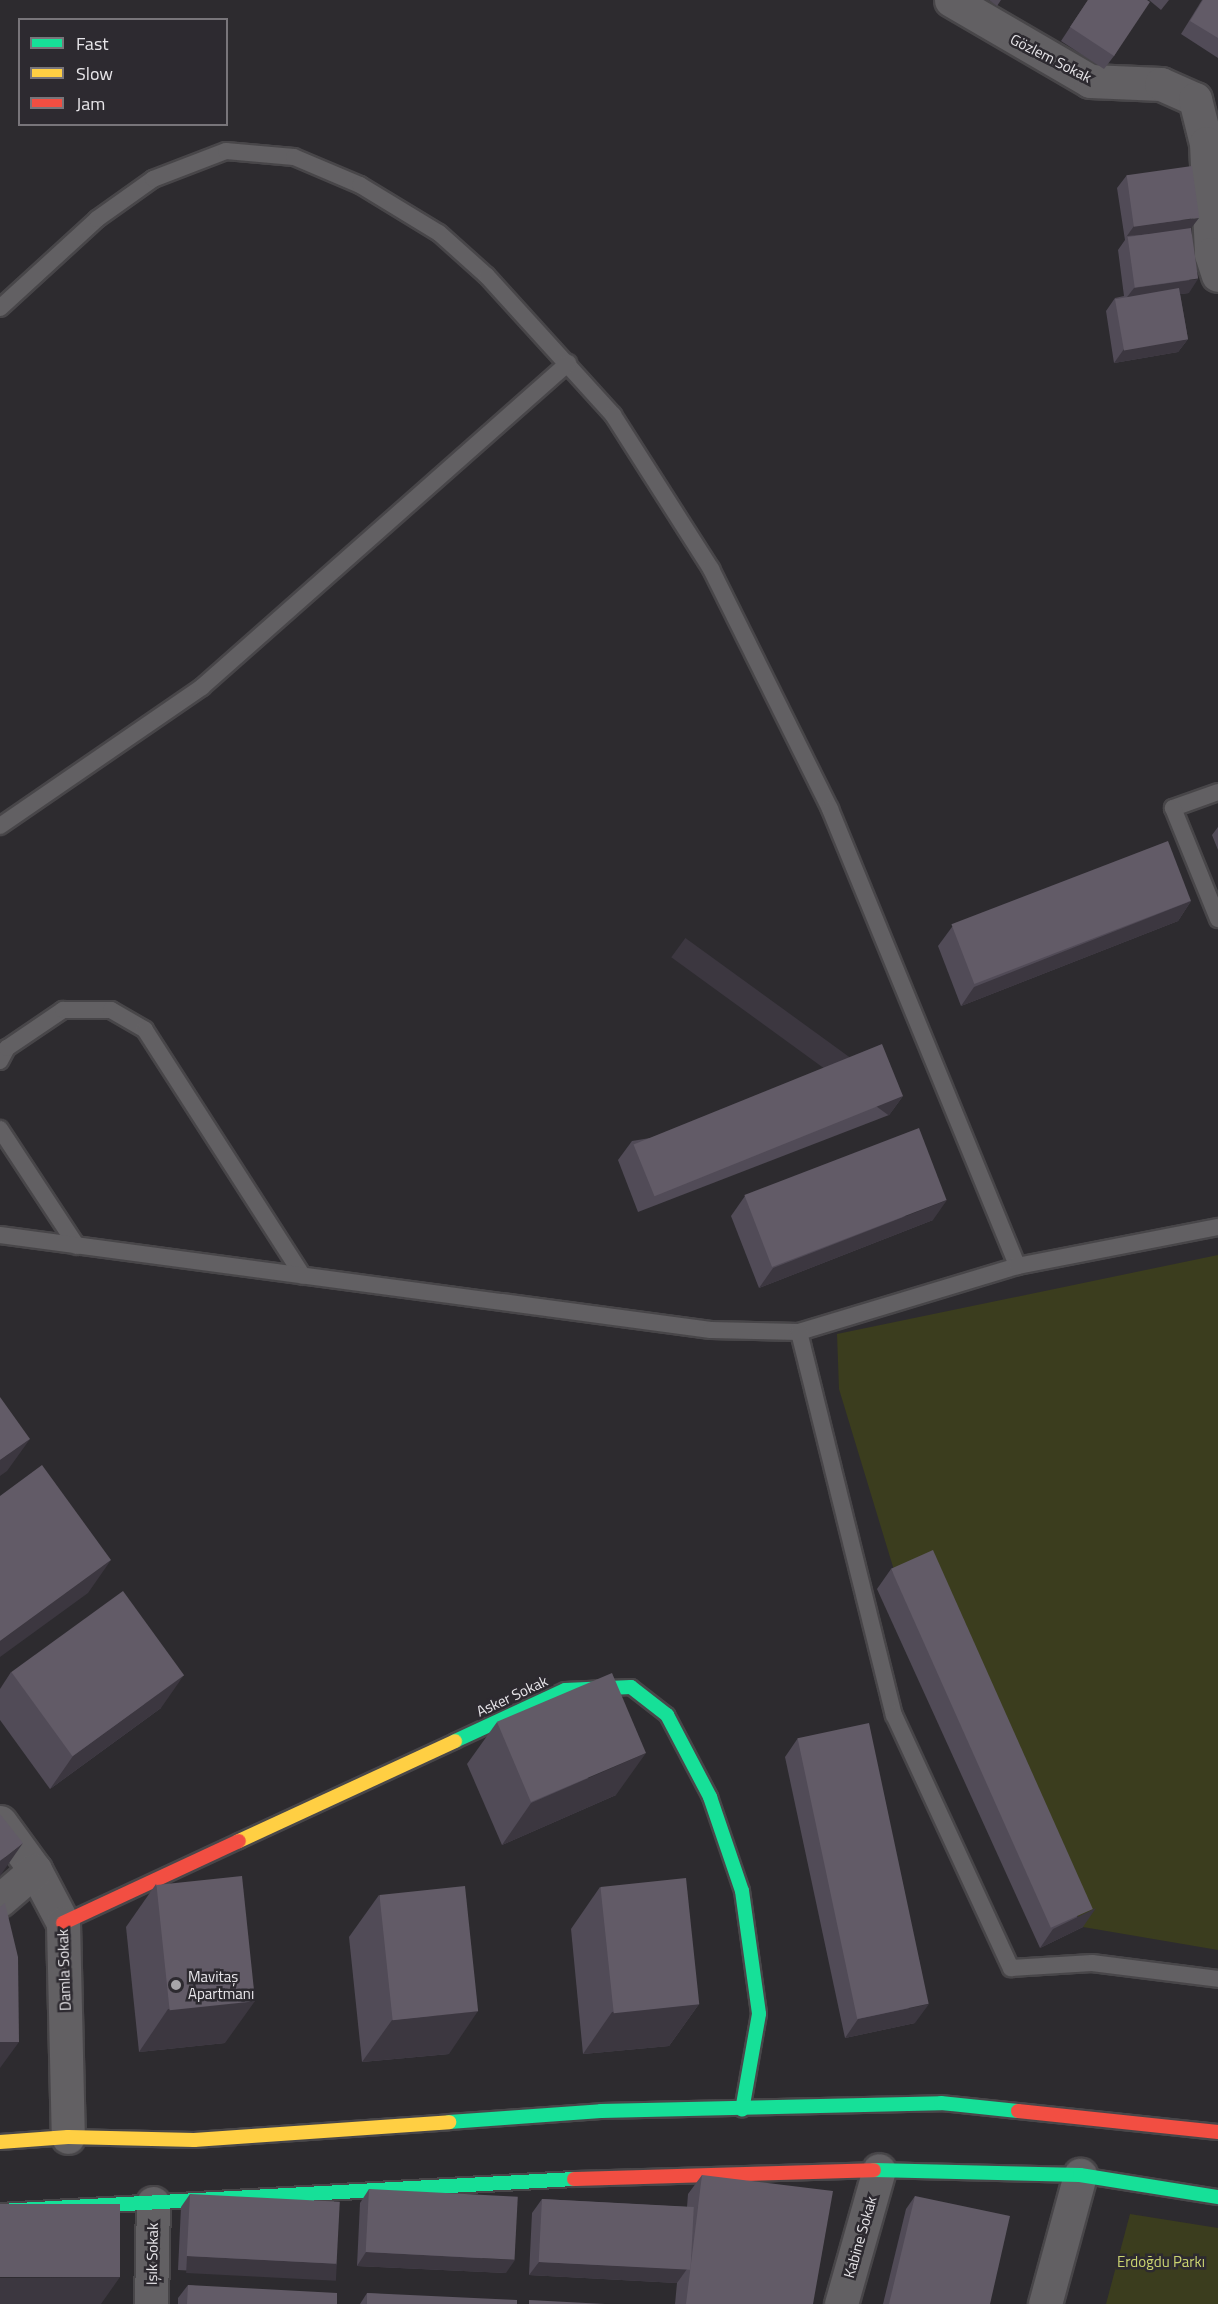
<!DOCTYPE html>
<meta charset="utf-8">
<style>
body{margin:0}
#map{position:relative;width:1218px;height:2304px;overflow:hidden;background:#2d2b2f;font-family:"Titillium Web",sans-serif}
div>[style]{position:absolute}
.green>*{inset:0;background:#3b3d1e}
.roads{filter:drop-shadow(2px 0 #484649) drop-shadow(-2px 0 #484649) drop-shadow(0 2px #484649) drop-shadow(0 -2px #484649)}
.lane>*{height:16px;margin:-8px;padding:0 8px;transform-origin:8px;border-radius:8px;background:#626063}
.street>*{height:33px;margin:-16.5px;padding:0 16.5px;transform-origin:16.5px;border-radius:16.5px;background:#626063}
.fast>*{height:14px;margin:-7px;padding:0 7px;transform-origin:7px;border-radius:7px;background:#16e098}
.slow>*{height:14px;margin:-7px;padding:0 7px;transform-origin:7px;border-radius:7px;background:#ffcf43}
.jam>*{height:14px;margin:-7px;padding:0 7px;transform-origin:7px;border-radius:7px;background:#f24e42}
.wall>*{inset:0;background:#514b57}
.shaded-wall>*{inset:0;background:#3c3740;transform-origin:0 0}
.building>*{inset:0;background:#625b67;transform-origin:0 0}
.dots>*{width:16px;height:16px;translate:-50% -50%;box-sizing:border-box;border:3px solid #2d2a30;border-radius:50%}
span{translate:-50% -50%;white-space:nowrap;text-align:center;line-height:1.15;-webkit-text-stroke:5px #2d2a30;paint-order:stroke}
.street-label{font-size:15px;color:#e8e6ea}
.poi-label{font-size:15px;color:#e8e6ea}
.left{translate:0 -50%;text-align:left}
.park-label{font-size:15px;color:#cbd470}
.legend{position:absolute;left:18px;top:18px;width:210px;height:108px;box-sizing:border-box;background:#2d2a30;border:2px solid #78757a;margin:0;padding:8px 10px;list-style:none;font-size:18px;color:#e8e6ea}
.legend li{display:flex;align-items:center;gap:12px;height:30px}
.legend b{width:30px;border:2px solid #78757a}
</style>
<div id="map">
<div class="green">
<i style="clip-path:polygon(1218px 1255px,1218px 1950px,1083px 1927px,919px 1570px,897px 1580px,839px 1389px,837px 1334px)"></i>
<i style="clip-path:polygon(1130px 2214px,1218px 2228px,1218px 2304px,1106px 2304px)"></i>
</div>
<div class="roads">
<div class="lane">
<i style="left:0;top:308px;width:132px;rotate:-42.5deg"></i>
<i style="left:97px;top:219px;width:69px;rotate:-35.5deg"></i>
<i style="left:153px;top:179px;width:78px;rotate:-21deg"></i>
<i style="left:226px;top:151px;width:68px;rotate:5deg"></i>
<i style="left:294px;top:157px;width:72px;rotate:23deg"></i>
<i style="left:360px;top:185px;width:92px;rotate:31.3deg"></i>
<i style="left:439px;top:233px;width:64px;rotate:41.9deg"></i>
<i style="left:487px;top:276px;width:188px;rotate:47.8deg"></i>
<i style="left:613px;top:415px;width:183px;rotate:57.5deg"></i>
<i style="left:711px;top:569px;width:268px;rotate:63.6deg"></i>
<i style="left:830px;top:809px;width:494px;rotate:67.7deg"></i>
<i style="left:1218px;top:792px;width:48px;rotate:160.4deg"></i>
<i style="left:1173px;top:808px;width:120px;rotate:67.9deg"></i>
<i style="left:0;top:826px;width:245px;rotate:-34.5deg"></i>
<i style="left:202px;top:687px;width:489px;rotate:-41.5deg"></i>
<i style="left:0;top:1061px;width:15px;rotate:-62deg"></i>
<i style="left:7px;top:1048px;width:68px;rotate:-34.2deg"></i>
<i style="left:63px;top:1010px;width:48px"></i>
<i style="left:111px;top:1010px;width:39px;rotate:30deg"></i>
<i style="left:145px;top:1030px;width:292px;rotate:57.3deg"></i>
<i style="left:0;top:1129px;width:140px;rotate:56.7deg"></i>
<i style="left:0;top:1235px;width:717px;rotate:7.61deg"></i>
<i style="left:711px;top:1330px;width:88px;rotate:1.3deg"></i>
<i style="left:799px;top:1332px;width:228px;rotate:-16.8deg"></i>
<i style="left:1017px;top:1266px;width:205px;rotate:-11deg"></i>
<i style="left:799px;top:1332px;width:395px;rotate:76.1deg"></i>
<i style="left:894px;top:1715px;width:279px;rotate:65.2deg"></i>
<i style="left:1011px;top:1968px;width:81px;rotate:-3.5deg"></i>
<i style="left:1092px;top:1963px;width:127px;rotate:7.2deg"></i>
</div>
<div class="street">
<i style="left:951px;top:0;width:161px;rotate:30.2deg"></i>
<i style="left:1090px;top:81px;width:71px;rotate:2.4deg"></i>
<i style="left:1161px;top:84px;width:37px;rotate:24deg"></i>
<i style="left:1195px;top:99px;width:45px;rotate:76deg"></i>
<i style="left:1206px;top:143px;width:111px;rotate:87.4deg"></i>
<i style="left:1211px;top:254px;width:22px;rotate:72deg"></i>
<i style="left:0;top:1822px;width:59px;rotate:53.9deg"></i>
<i style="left:35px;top:1870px;width:60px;rotate:62.2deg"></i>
<i style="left:63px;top:1923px;width:214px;rotate:88.7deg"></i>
<i style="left:0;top:1900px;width:46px;rotate:-40.6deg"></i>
<i style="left:151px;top:2304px;width:101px;rotate:-88.9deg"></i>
<i style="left:841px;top:2304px;width:139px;rotate:-74.2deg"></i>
<i style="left:1045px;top:2304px;width:134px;rotate:-74.8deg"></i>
</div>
<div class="fast">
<i style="left:455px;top:1741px;width:121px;rotate:-24.9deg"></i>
<i style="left:565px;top:1690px;width:66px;rotate:-2.6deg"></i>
<i style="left:631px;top:1687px;width:46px;rotate:37.9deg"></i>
<i style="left:667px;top:1715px;width:93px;rotate:62.3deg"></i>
<i style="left:710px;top:1797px;width:99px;rotate:71.2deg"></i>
<i style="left:742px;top:1891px;width:124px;rotate:82.1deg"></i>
<i style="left:759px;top:2014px;width:97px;rotate:100deg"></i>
<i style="left:449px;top:2122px;width:152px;rotate:-4.1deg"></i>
<i style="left:601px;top:2111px;width:340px;rotate:-1.3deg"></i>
<i style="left:941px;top:2103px;width:77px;rotate:5.9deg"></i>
<i style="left:874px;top:2170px;width:206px;rotate:1.4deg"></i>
<i style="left:1080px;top:2175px;width:140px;rotate:9.1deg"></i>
<i style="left:0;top:2211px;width:575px;rotate:-3.19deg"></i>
</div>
<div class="slow">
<i style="left:239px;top:1841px;width:238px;rotate:-24.8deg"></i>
<i style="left:0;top:2142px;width:68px;rotate:-4.2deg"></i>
<i style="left:68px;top:2137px;width:126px;rotate:1.4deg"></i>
<i style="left:194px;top:2140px;width:256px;rotate:-4deg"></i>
</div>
<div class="jam">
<i style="left:63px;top:1923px;width:194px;rotate:-25deg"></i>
<i style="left:1018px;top:2111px;width:201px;rotate:6deg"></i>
<i style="left:574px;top:2179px;width:300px;rotate:-1.7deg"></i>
</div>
</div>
<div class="wall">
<i style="clip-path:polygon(989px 0,1001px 0,997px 6px)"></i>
<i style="clip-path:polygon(1088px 0,1147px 0,1114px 56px,1104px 69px,1061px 41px)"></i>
<i style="clip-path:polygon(1149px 0,1169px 0,1161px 10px)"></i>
<i style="clip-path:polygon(1202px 0,1218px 0,1218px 58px,1181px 34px)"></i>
<i style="clip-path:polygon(1127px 175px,1191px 228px,1189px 293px,1180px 294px,1188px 339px,1178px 352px,1114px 363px,1106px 311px,1115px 298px,1124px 296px,1118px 250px,1125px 240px,1117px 188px)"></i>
<i style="clip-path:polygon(1218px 827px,1218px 850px,1212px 835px)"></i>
<i style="clip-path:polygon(1191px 901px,1178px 921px,961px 1006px,938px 946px,952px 927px)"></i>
<i style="clip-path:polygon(903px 1096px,889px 1115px,638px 1212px,618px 1160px,632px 1141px)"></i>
<i style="clip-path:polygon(745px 1196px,933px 1220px,759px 1288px,731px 1216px)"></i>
<i style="clip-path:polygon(891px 1569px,1083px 1927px,1040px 1948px,877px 1589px)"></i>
<i style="clip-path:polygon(11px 1672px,161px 1708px,50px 1789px,0 1720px,0 1689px)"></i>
<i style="clip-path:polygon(497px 1722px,616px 1795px,502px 1845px,467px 1764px)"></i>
<i style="clip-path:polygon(798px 1738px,915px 2023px,845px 2038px,785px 1757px)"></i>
<i style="clip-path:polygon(156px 1884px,225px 2043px,139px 2052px,126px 1927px)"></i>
<i style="clip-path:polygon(600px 1887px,699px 2004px,669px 2046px,583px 2054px,571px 1929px)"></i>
<i style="clip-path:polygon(379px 1895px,449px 2054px,362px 2062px,349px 1937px)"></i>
<i style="clip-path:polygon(702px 2175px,813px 2304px,675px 2304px,677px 2283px,529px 2275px,532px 2213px,542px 2199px,687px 2207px,688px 2194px)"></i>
<i style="clip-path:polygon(369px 2189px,506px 2273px,357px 2266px,360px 2203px)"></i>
<i style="clip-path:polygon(190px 2194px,337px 2264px,327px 2278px,178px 2270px,181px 2207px)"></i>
<i style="clip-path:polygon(915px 2196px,990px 2304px,883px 2304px,906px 2209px)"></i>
<i style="clip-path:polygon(188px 2285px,337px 2304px,178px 2304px,178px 2298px)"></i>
<i style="clip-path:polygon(367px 2293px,517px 2304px,360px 2304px)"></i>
</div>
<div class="shaded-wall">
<i style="clip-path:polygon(1199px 218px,1189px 231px,1127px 236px,1124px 240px,1134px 226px)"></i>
<i style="clip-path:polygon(1198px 279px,1189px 293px,1124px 301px,1134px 288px)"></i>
<i style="clip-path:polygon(1188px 339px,1178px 352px,1114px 363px,1124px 349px)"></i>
<i style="clip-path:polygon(1191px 901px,1178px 921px,961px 1006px,974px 987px)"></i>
<i style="left:903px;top:1096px;width:24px;height:269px;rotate:126deg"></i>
<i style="clip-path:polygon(947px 1200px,933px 1220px,759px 1288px,773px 1268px)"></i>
<i style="clip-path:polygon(30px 1439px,7px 1471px,0 1476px,0 1460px)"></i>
<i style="clip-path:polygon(111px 1560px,88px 1593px,0 1657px,0 1641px)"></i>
<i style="clip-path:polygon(184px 1675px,161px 1708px,50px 1789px,73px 1756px)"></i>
<i style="clip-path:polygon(646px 1753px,616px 1795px,502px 1845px,531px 1803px)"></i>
<i style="clip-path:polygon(23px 1843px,0 1876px,0 1861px)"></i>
<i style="clip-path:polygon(1096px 1908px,1083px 1927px,1040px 1948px,1053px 1929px)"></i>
<i style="clip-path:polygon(255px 2001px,225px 2043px,139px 2052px,168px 2009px)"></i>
<i style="clip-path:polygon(699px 2004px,669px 2046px,583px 2054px,612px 2012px)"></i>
<i style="clip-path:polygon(929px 2004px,915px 2023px,845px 2038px,858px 2019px)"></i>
<i style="clip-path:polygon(478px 2011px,449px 2054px,362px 2062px,392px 2020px)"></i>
<i style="clip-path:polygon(0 2042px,19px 2042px,0 2068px)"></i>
<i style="clip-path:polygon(366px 2252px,515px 2260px,506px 2273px,357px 2266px)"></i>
<i style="left:187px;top:2256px;width:150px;height:17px;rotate:3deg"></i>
<i style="clip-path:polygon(539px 2262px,687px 2269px,677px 2283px,529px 2275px)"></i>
<i style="clip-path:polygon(120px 2277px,101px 2304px,0 2304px,0 2278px)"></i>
</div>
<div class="building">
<i style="clip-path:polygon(1088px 0,1147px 0,1150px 2px,1114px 56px,1070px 27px)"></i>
<i style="clip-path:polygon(1203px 0,1218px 0,1218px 38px,1190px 21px)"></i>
<i style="left:1192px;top:166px;width:52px;height:66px;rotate:82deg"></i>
<i style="left:1191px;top:228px;width:51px;height:64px;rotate:82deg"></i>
<i style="left:1179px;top:288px;width:52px;height:65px;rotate:80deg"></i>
<i style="left:1168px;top:841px;width:64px;height:232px;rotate:69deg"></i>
<i style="left:882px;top:1044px;width:56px;height:268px;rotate:68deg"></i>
<i style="left:919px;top:1128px;width:77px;height:187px;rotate:69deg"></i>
<i style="clip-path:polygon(0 1397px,30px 1439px,0 1460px)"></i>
<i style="clip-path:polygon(42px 1465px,111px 1560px,0 1641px,0 1496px)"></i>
<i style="left:933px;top:1550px;width:393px;height:46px;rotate:66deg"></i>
<i style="left:123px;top:1591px;width:104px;height:138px;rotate:54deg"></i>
<i style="left:612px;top:1673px;width:87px;height:125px;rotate:67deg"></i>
<i style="left:869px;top:1723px;width:287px;height:73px;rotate:78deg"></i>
<i style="clip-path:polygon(0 1814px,23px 1843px,0 1861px)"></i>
<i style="left:242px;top:1876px;width:126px;height:86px;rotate:84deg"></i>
<i style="left:686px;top:1878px;width:127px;height:86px;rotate:84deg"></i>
<i style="left:465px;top:1886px;width:126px;height:86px;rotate:84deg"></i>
<i style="clip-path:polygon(5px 1903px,18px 1957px,19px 2042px,0 2042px,0 1907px)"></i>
<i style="clip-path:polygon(702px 2175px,833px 2191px,813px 2304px,686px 2304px)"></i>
<i style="left:369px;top:2189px;width:149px;height:63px;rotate:3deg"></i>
<i style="left:190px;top:2194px;width:150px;height:62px;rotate:3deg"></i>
<i style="clip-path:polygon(915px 2196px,1010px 2216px,990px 2304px,889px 2304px)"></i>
<i style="left:542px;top:2199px;width:152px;height:63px;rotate:3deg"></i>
<i style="left:120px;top:2204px;width:73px;height:120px;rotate:90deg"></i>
<i style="clip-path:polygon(188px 2285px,337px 2293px,337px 2304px,187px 2304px)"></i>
<i style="clip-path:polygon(367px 2293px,517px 2300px,517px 2304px,367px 2304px)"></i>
<i style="clip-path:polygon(529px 2300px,605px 2304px,529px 2304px)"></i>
</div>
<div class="dots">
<i style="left:176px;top:1985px;background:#a7a5a9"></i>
</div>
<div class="street-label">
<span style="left:1051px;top:58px;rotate:27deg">Gözlem Sokak</span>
<span style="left:512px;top:1696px;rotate:-25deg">Asker Sokak</span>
<span style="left:64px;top:1970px;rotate:-92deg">Damla Sokak</span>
<span style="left:860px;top:2237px;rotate:-74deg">Kabine Sokak</span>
<span style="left:152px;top:2254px;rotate:-89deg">Işık Sokak</span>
</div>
<div class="poi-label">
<span class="left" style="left:188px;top:1985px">Mavitaş<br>Apartmanı</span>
</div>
<div class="park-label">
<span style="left:1161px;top:2262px">Erdoğdu Parkı</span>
</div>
<ul class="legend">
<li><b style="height:8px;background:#16e098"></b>Fast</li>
<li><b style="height:8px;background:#ffcf43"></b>Slow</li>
<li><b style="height:8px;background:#f24e42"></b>Jam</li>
</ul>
</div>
